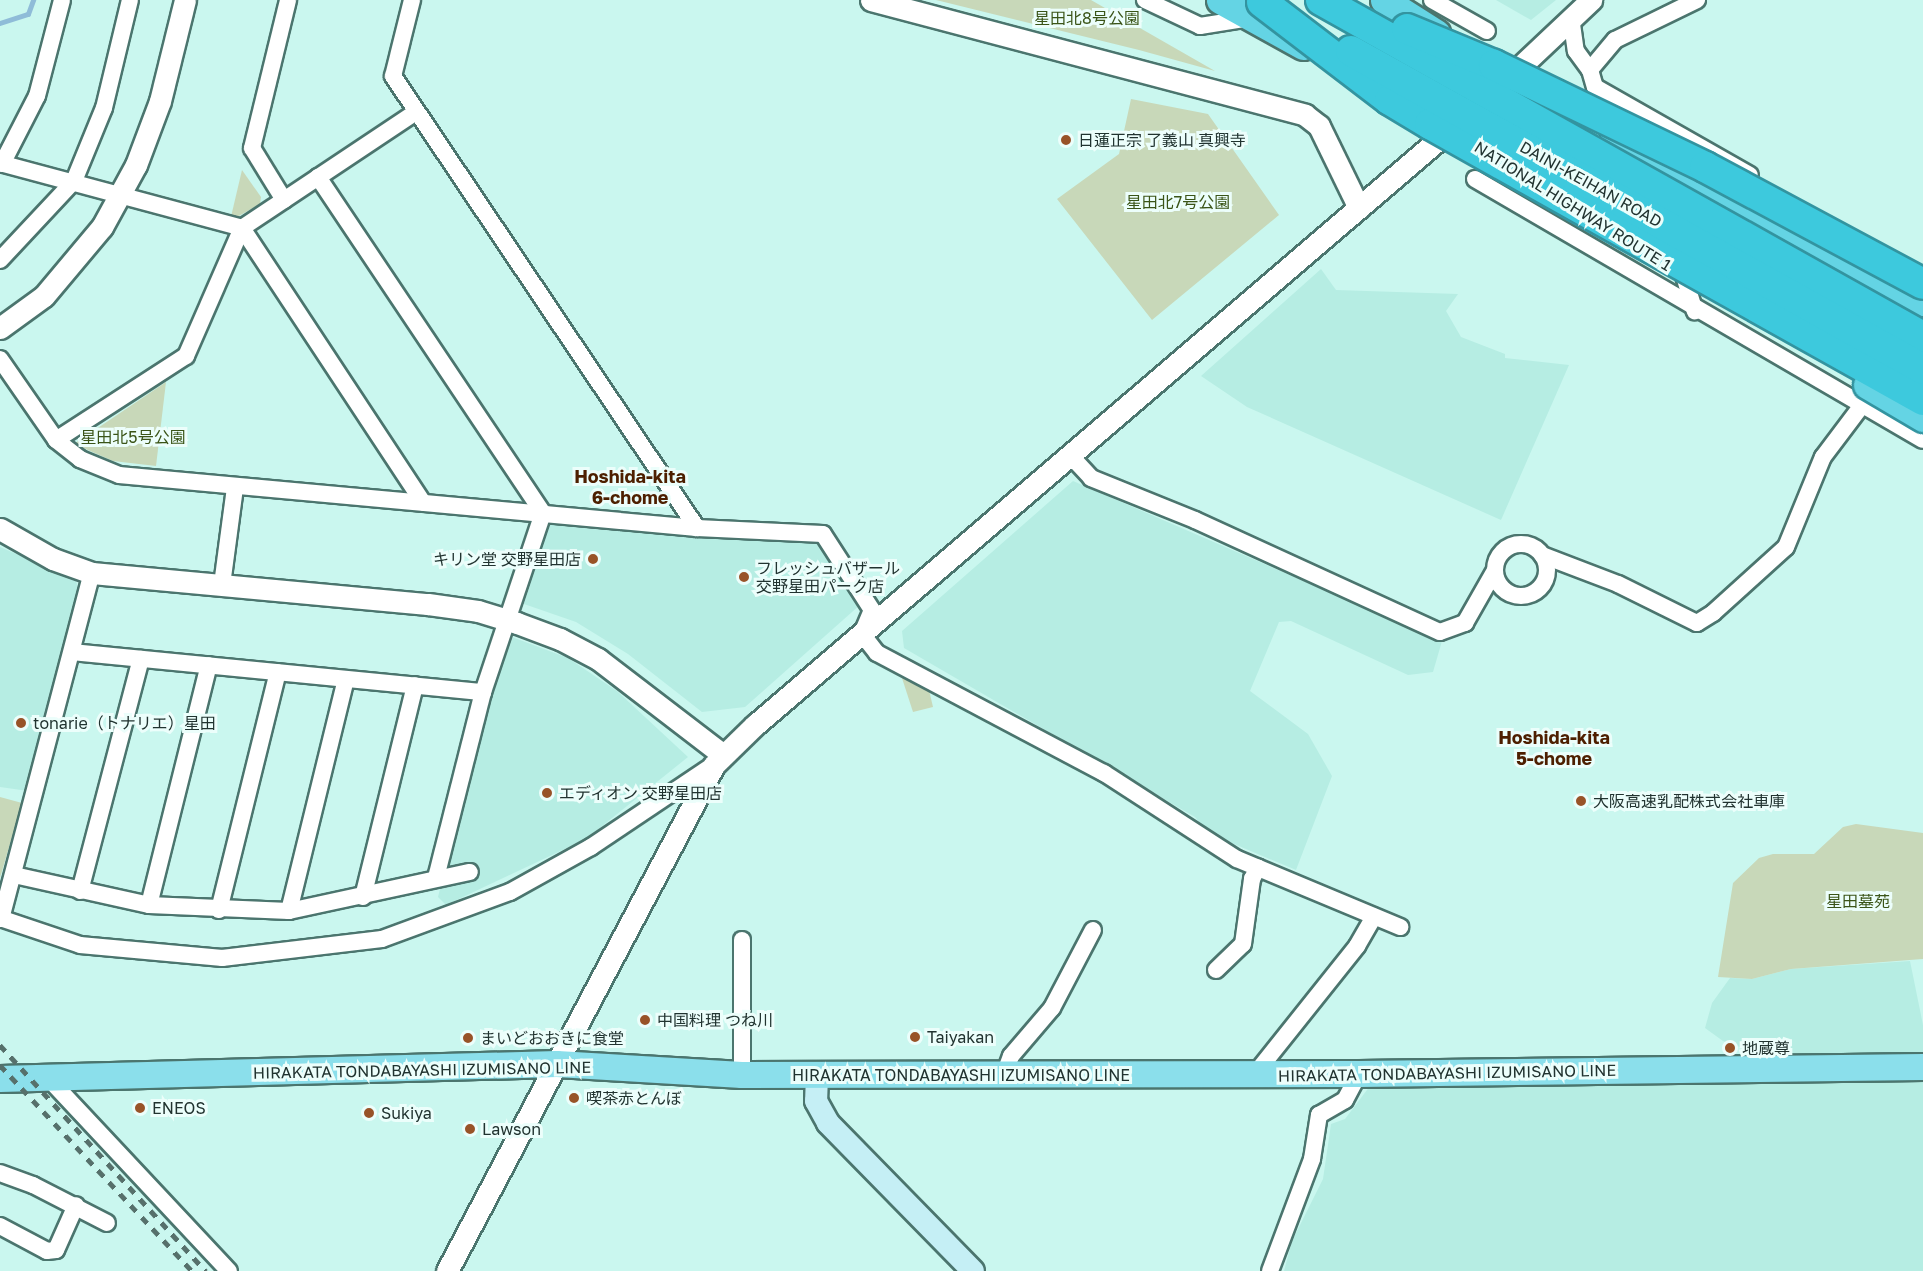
<!DOCTYPE html>
<meta charset="utf-8">
<style>
body{margin:0}
#map{position:relative;width:1923px;height:1271px;overflow:hidden;background:#caf7ef;font-family:"Golos Text","Noto Sans JP",sans-serif}
div>[style]{position:absolute}
.built>*{inset:0;background:#b6ede3}
.green>*{inset:0;background:#c8d8b9}
.stream>*{height:4.5px;margin:-2.25px;padding:0 2.25px;transform-origin:2.25px;border-radius:2.25px;background:#8fbcd8}
.roads{filter:drop-shadow(2px 0 #4b756e) drop-shadow(-2px 0 #4b756e) drop-shadow(0 2px #4b756e) drop-shadow(0 -2px #4b756e)}
.minor>*{height:16px;margin:-8px;padding:0 8px;transform-origin:8px;border-radius:8px;background:#fff}
.minor>.ring{margin:-8px;padding:0;box-sizing:content-box;background:none;border:16px solid #fff;border-radius:50%}
.tertiary>*{height:21px;margin:-10.5px;padding:0 10.5px;transform-origin:10.5px;border-radius:10.5px;background:#fff}
.secondary>*{height:22px;margin:-11px;padding:0 11px;transform-origin:11px;border-radius:11px;background:#c5eff5}
.primary>*{height:26px;margin:-13px;padding:0 13px;transform-origin:13px;border-radius:13px;background:#8bdfeb}
.trunk>*{height:27px;margin:-13.5px;padding:0 13.5px;transform-origin:13.5px;border-radius:13.5px;background:#64d4e4}
.rail>*{height:4.5px;margin-top:-2.25px;transform-origin:0;background:repeating-linear-gradient(90deg,#56706b 0 8px,transparent 0 16px)}
.bridges{filter:drop-shadow(2px 0 #3394a0) drop-shadow(-2px 0 #3394a0) drop-shadow(0 2px #3394a0) drop-shadow(0 -2px #3394a0)}
.trunk-bridge>*{height:27px;margin:-13.5px;padding:0 13.5px;transform-origin:13.5px;border-radius:13.5px;background:#64d4e4}
.motorway-bridge>*{height:30px;margin:-15px;padding:0 15px;transform-origin:15px;border-radius:15px;background:#3dc9dd}
.dots>*{width:16px;height:16px;translate:-50% -50%;box-sizing:border-box;border:3px solid #ecfefb;border-radius:50%}
span{translate:-50% -50%;white-space:nowrap;text-align:center;line-height:1.15;-webkit-text-stroke:6px #ecfefb;paint-order:stroke}
.park-label{font-size:16px;color:#3a5417}
.poi-label{font-size:16px;color:#213330}
.left{translate:0 -50%;text-align:left}
.right{translate:-100% -50%;text-align:right}
.street-label{font-size:16px;color:#213330}
.neighbourhood-label{font-size:18px;color:#4d1f00;font-weight:700}
</style>
<div id="map">
<div class="built">
<i style="clip-path:polygon(1496px 0,1556px 0,1531px 20px)"></i>
<i style="clip-path:polygon(1321px 269px,1336px 290px,1458px 294px,1446px 311px,1461px 337px,1505px 354px,1505px 358px,1569px 365px,1501px 520px,1247px 407px,1201px 376px)"></i>
<i style="clip-path:polygon(1073px 481px,1442px 641px,1433px 672px,1408px 675px,1291px 621px,1279px 622px,1250px 691px,1308px 734px,1332px 776px,1296px 870px,1208px 833px,1195px 817px,904px 648px,902px 631px)"></i>
<i style="clip-path:polygon(551px 518px,821px 539px,861px 604px,745px 707px,702px 712px,628px 654px,576px 622px,524px 604px,519px 594px,543px 527px)"></i>
<i style="clip-path:polygon(0 547px,75px 579px,80px 591px,28px 791px,0 787px)"></i>
<i style="clip-path:polygon(512px 637px,568px 658px,617px 691px,688px 757px,586px 839px,446px 905px,438px 897px,502px 645px)"></i>
<i style="clip-path:polygon(1910px 961px,1923px 1025px,1923px 1057px,1777px 1060px,1723px 1041px,1705px 1028px,1712px 1003px,1730px 978px,1752px 979px,1791px 969px)"></i>
<i style="clip-path:polygon(1923px 1079px,1923px 1271px,1284px 1271px,1292px 1241px,1323px 1179px,1331px 1124px,1345px 1119px,1370px 1086px)"></i>
</div>
<div class="green">
<i style="clip-path:polygon(936px 0,1091px 0,1215px 71px,1139px 50px)"></i>
<i style="clip-path:polygon(1131px 99px,1208px 114px,1279px 215px,1152px 320px,1057px 199px,1119px 154px)"></i>
<i style="clip-path:polygon(242px 170px,261px 197px,260px 204px,230px 221px)"></i>
<i style="clip-path:polygon(166px 382px,156px 466px,113px 461px,74px 444px)"></i>
<i style="clip-path:polygon(901px 675px,929px 690px,933px 707px,913px 712px)"></i>
<i style="clip-path:polygon(0 797px,22px 803px,0 878px)"></i>
<i style="clip-path:polygon(1856px 824px,1923px 833px,1923px 959px,1791px 969px,1752px 979px,1718px 977px,1733px 883px,1759px 858px,1773px 854px,1814px 854px,1843px 827px)"></i>
</div>
<div class="stream">
<i style="left:0;top:23px;width:29px;rotate:-18deg"></i>
<i style="left:28px;top:14px;width:15px;rotate:-70deg"></i>
</div>
<div class="roads">
<div class="minor">
<i style="left:412px;top:0;width:78px;rotate:104deg"></i>
<i style="left:393px;top:76px;width:545px;rotate:56.08deg"></i>
<i style="left:1145px;top:0;width:61px;rotate:25.3deg"></i>
<i style="left:1200px;top:26px;width:52px;rotate:-8.9deg"></i>
<i style="left:1432px;top:0;width:63px;rotate:29.4deg"></i>
<i style="left:1697px;top:0;width:91px;rotate:154deg"></i>
<i style="left:1615px;top:40px;width:39px;rotate:130deg"></i>
<i style="left:1590px;top:70px;width:18px;rotate:74deg"></i>
<i style="left:1595px;top:87px;width:178px;rotate:29.6deg"></i>
<i style="left:1571px;top:17px;width:34px;rotate:82deg"></i>
<i style="left:1576px;top:51px;width:24px;rotate:54deg"></i>
<i style="left:0;top:163px;width:251px;rotate:15deg"></i>
<i style="left:242px;top:228px;width:329px;rotate:56.6deg"></i>
<i style="left:2px;top:164px;width:76px;rotate:-62.8deg"></i>
<i style="left:37px;top:96px;width:99px;rotate:-75.4deg"></i>
<i style="left:318px;top:177px;width:404px;rotate:56.2deg"></i>
<i style="left:543px;top:513px;width:189px;rotate:108.5deg"></i>
<i style="left:483px;top:692px;width:192px;rotate:104.2deg"></i>
<i style="left:1475px;top:179px;width:518px;rotate:30.22deg"></i>
<i style="left:284px;top:200px;width:61px;rotate:-121.6deg"></i>
<i style="left:252px;top:148px;width:152px;rotate:-76.3deg"></i>
<i style="left:0;top:260px;width:108px;rotate:-46.9deg"></i>
<i style="left:74px;top:181px;width:79px;rotate:-67.7deg"></i>
<i style="left:104px;top:108px;width:111px;rotate:-76.5deg"></i>
<i style="left:1684px;top:276px;width:37px;rotate:73deg"></i>
<i style="left:0;top:359px;width:98px;rotate:55.3deg"></i>
<i style="left:56px;top:440px;width:31px;rotate:38deg"></i>
<i style="left:80px;top:459px;width:42px;rotate:22.3deg"></i>
<i style="left:119px;top:475px;width:580px;rotate:5.24deg"></i>
<i style="left:697px;top:528px;width:126px;rotate:2.7deg"></i>
<i style="left:823px;top:534px;width:90px;rotate:57.2deg"></i>
<i style="left:872px;top:610px;width:26px;rotate:113deg"></i>
<i style="left:862px;top:634px;width:24px;rotate:52deg"></i>
<i style="left:877px;top:653px;width:257px;rotate:27.9deg"></i>
<i style="left:1104px;top:773px;width:158px;rotate:32.9deg"></i>
<i style="left:1237px;top:859px;width:177px;rotate:22.6deg"></i>
<i style="left:56px;top:440px;width:155px;rotate:-32.9deg"></i>
<i style="left:186px;top:356px;width:140px;rotate:-66.4deg"></i>
<i style="left:242px;top:228px;width:209px;rotate:-33.7deg"></i>
<i style="left:1069px;top:454px;width:33px;rotate:47deg"></i>
<i style="left:1091px;top:478px;width:112px;rotate:22deg"></i>
<i style="left:1195px;top:520px;width:269px;rotate:24.6deg"></i>
<i style="left:1440px;top:632px;width:27px;rotate:-20deg"></i>
<i style="left:1465px;top:623px;width:59px;rotate:-60.4deg"></i>
<i class="ring" style="left:1495px;top:544px;width:36px;height:36px"></i>
<i style="left:1542px;top:555px;width:81px;rotate:20.9deg"></i>
<i style="left:1618px;top:584px;width:88px;rotate:26.3deg"></i>
<i style="left:1697px;top:623px;width:19px;rotate:-32deg"></i>
<i style="left:1713px;top:613px;width:98px;rotate:-42.1deg"></i>
<i style="left:1786px;top:547px;width:97px;rotate:-67.7deg"></i>
<i style="left:1823px;top:457px;width:91px;rotate:-53deg"></i>
<i style="left:222px;top:585px;width:99px;rotate:-82.4deg"></i>
<i style="left:72px;top:652px;width:413px;rotate:5.6deg"></i>
<i style="left:14px;top:875px;width:138px;rotate:12.5deg"></i>
<i style="left:149px;top:905px;width:140px;rotate:2.5deg"></i>
<i style="left:289px;top:911px;width:185px;rotate:-12.2deg"></i>
<i style="left:80px;top:891px;width:240px;rotate:-75.3deg"></i>
<i style="left:363px;top:897px;width:218px;rotate:-76.2deg"></i>
<i style="left:149px;top:905px;width:247px;rotate:-76deg"></i>
<i style="left:219px;top:910px;width:245px;rotate:-76.1deg"></i>
<i style="left:289px;top:911px;width:239px;rotate:-76.2deg"></i>
<i style="left:0;top:918px;width:84px;rotate:18.6deg"></i>
<i style="left:80px;top:945px;width:143px;rotate:5.2deg"></i>
<i style="left:222px;top:958px;width:161px;rotate:-6.8deg"></i>
<i style="left:382px;top:939px;width:136px;rotate:-20.2deg"></i>
<i style="left:510px;top:892px;width:93px;rotate:-29.1deg"></i>
<i style="left:591px;top:847px;width:147px;rotate:-33.9deg"></i>
<i style="left:1px;top:919px;width:358px;rotate:-75.3deg"></i>
<i style="left:1216px;top:970px;width:37px;rotate:-44deg"></i>
<i style="left:1243px;top:944px;width:66px;rotate:-82.1deg"></i>
<i style="left:1252px;top:879px;width:13px;rotate:-63deg"></i>
<i style="left:1255px;top:1074px;width:164px;rotate:-51.4deg"></i>
<i style="left:1357px;top:946px;width:34px;rotate:-60deg"></i>
<i style="left:742px;top:1075px;width:135px;rotate:-90deg"></i>
<i style="left:1004px;top:1075px;width:20px;rotate:-70deg"></i>
<i style="left:1011px;top:1056px;width:63px;rotate:-49.5deg"></i>
<i style="left:1052px;top:1008px;width:88px;rotate:-62.3deg"></i>
<i style="left:50px;top:1080px;width:262px;rotate:46.9deg"></i>
<i style="left:0;top:1173px;width:35px;rotate:20deg"></i>
<i style="left:33px;top:1185px;width:83px;rotate:27.2deg"></i>
<i style="left:0;top:1226px;width:53px;rotate:28deg"></i>
<i style="left:47px;top:1251px;width:9px;rotate:-6deg"></i>
<i style="left:56px;top:1250px;width:49px;rotate:-66deg"></i>
<i style="left:1270px;top:1271px;width:120px;rotate:-69.4deg"></i>
<i style="left:1312px;top:1159px;width:45px;rotate:-81deg"></i>
<i style="left:1319px;top:1115px;width:30px;rotate:-30deg"></i>
<i style="left:1345px;top:1100px;width:30px;rotate:-62deg"></i>
</div>
<div class="tertiary">
<i style="left:871px;top:0;width:449px;rotate:14.8deg"></i>
<i style="left:1305px;top:115px;width:18px;rotate:38deg"></i>
<i style="left:1319px;top:126px;width:91px;rotate:64deg"></i>
<i style="left:1504px;top:82px;width:120px;rotate:-43.3deg"></i>
<i style="left:0;top:328px;width:54px;rotate:-36deg"></i>
<i style="left:44px;top:296px;width:90px;rotate:-50deg"></i>
<i style="left:102px;top:227px;width:71px;rotate:-61.3deg"></i>
<i style="left:136px;top:165px;width:68px;rotate:-69.4deg"></i>
<i style="left:160px;top:101px;width:104px;rotate:-76.1deg"></i>
<i style="left:0;top:529px;width:61px;rotate:29.5deg"></i>
<i style="left:53px;top:559px;width:41px;rotate:19.7deg"></i>
<i style="left:92px;top:573px;width:337px;rotate:5.3deg"></i>
<i style="left:428px;top:604px;width:50px;rotate:8deg"></i>
<i style="left:478px;top:611px;width:41px;rotate:17.1deg"></i>
<i style="left:517px;top:623px;width:46px;rotate:20.4deg"></i>
<i style="left:560px;top:639px;width:43px;rotate:27.8deg"></i>
<i style="left:598px;top:659px;width:158px;rotate:37.5deg"></i>
<i style="left:447px;top:1271px;width:572px;rotate:-62.18deg"></i>
<i style="left:714px;top:765px;width:57px;rotate:-44.3deg"></i>
<i style="left:755px;top:725px;width:921px;rotate:-40.59deg"></i>
</div>
<div class="secondary">
<i style="left:817px;top:1075px;width:26px;rotate:92deg"></i>
<i style="left:816px;top:1101px;width:25px;rotate:61deg"></i>
<i style="left:828px;top:1123px;width:207px;rotate:45.6deg"></i>
</div>
<div class="primary">
<i style="left:0;top:1079px;width:557px;rotate:-1.54deg"></i>
<i style="left:557px;top:1064px;width:185px;rotate:3.4deg"></i>
<i style="left:742px;top:1075px;width:617px;rotate:-0.09deg"></i>
<i style="left:1359px;top:1074px;width:564px;rotate:-0.71deg"></i>
</div>
<div class="trunk">
<i style="left:1220px;top:0;width:95px;rotate:29deg"></i>
<i style="left:1384px;top:0;width:62px;rotate:32.4deg"></i>
<i style="left:1614px;top:138px;width:350px;rotate:28deg"></i>
</div>
</div>
<div class="rail">
<i style="left:0;top:1045px;width:306px;rotate:47.7deg"></i>
<i style="left:0;top:1065px;width:282px;rotate:47deg"></i>
</div>
<div class="bridges">
<div class="trunk-bridge">
<i style="left:1867px;top:385px;width:65px;rotate:30.5deg"></i>
</div>
<div class="motorway-bridge">
<i style="left:1321px;top:0;width:690px;rotate:29.24deg"></i>
<i style="left:1262px;top:2px;width:161px;rotate:37.4deg"></i>
<i style="left:1390px;top:100px;width:47px;rotate:31deg"></i>
<i style="left:1430px;top:124px;width:565px;rotate:29.24deg"></i>
<i style="left:1407px;top:29px;width:94px;rotate:22.5deg"></i>
<i style="left:1494px;top:65px;width:234px;rotate:25.8deg"></i>
<i style="left:1705px;top:167px;width:247px;rotate:28.2deg"></i>
<i style="left:1351px;top:51px;width:654px;rotate:29.07deg"></i>
</div>
</div>
<div class="dots">
<i style="left:1066px;top:140px;background:#985328"></i>
<i style="left:593px;top:559px;background:#985328"></i>
<i style="left:744px;top:577px;background:#985328"></i>
<i style="left:21px;top:723px;background:#985328"></i>
<i style="left:547px;top:793px;background:#985328"></i>
<i style="left:1581px;top:801px;background:#985328"></i>
<i style="left:645px;top:1020px;background:#985328"></i>
<i style="left:915px;top:1037px;background:#985328"></i>
<i style="left:468px;top:1038px;background:#985328"></i>
<i style="left:1730px;top:1048px;background:#985328"></i>
<i style="left:574px;top:1098px;background:#985328"></i>
<i style="left:140px;top:1108px;background:#985328"></i>
<i style="left:369px;top:1113px;background:#985328"></i>
<i style="left:470px;top:1129px;background:#985328"></i>
</div>
<div class="park-label">
<span style="left:1087px;top:18px">星田北8号公園</span>
<span style="left:1178px;top:202px">星田北7号公園</span>
<span style="left:133px;top:437px">星田北5号公園</span>
<span style="left:1858px;top:901px">星田墓苑</span>
</div>
<div class="poi-label">
<span class="left" style="left:1078px;top:140px">日蓮正宗 了義山 真興寺</span>
<span class="right" style="left:581px;top:559px">キリン堂 交野星田店</span>
<span class="left" style="left:756px;top:577px">フレッシュバザール<br>交野星田パーク店</span>
<span class="left" style="left:33px;top:723px">tonarie（トナリエ）星田</span>
<span class="left" style="left:559px;top:793px">エディオン 交野星田店</span>
<span class="left" style="left:1593px;top:801px">大阪高速乳配株式会社車庫</span>
<span class="left" style="left:657px;top:1020px">中国料理 つね川</span>
<span class="left" style="left:927px;top:1037px">Taiyakan</span>
<span class="left" style="left:480px;top:1038px">まいどおおきに食堂</span>
<span class="left" style="left:1742px;top:1048px">地蔵尊</span>
<span class="left" style="left:586px;top:1098px">喫茶赤とんぼ</span>
<span class="left" style="left:152px;top:1108px">ENEOS</span>
<span class="left" style="left:381px;top:1113px">Sukiya</span>
<span class="left" style="left:482px;top:1129px">Lawson</span>
</div>
<div class="street-label">
<span style="left:1591px;top:184px;rotate:29deg">DAINI-KEIHAN ROAD</span>
<span style="left:1573px;top:206px;rotate:32deg">NATIONAL HIGHWAY ROUTE 1</span>
<span style="left:422px;top:1070px;rotate:-1deg">HIRAKATA TONDABAYASHI IZUMISANO LINE</span>
<span style="left:1447px;top:1073px;rotate:-1deg">HIRAKATA TONDABAYASHI IZUMISANO LINE</span>
<span style="left:961px;top:1075px">HIRAKATA TONDABAYASHI IZUMISANO LINE</span>
</div>
<div class="neighbourhood-label">
<span style="left:630px;top:487px">Hoshida-kita<br>6-chome</span>
<span style="left:1554px;top:748px">Hoshida-kita<br>5-chome</span>
</div>
</div>
